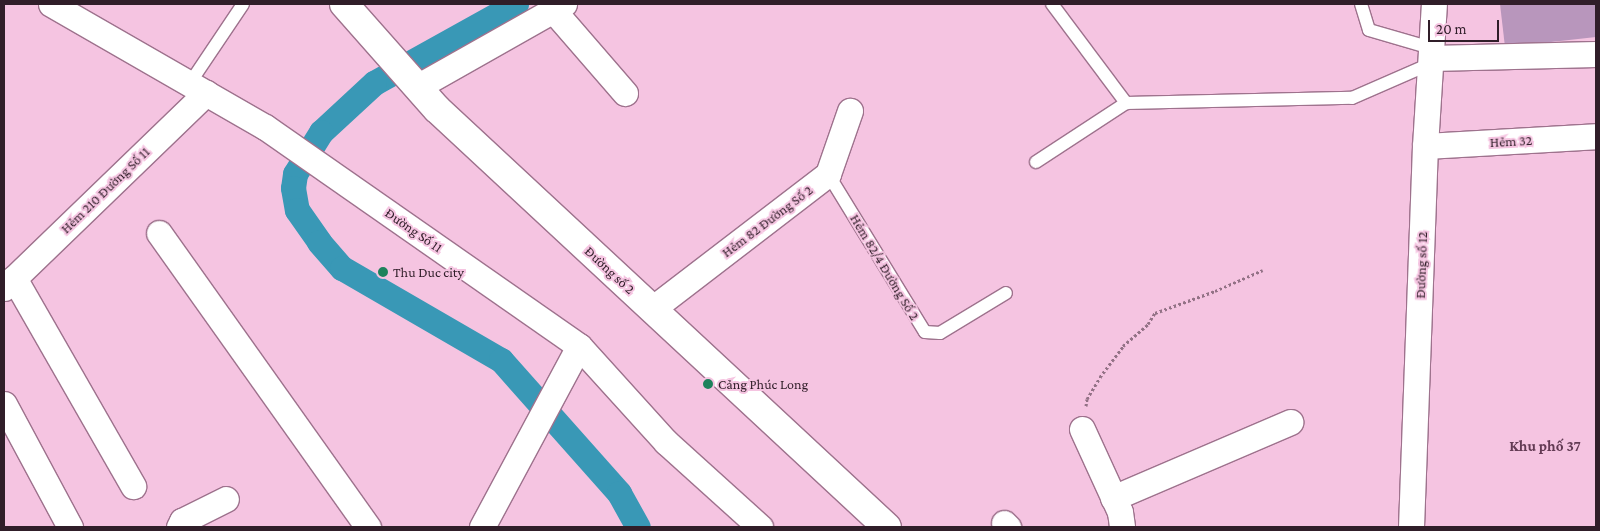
<!DOCTYPE html>
<meta charset="utf-8">
<style>
body{margin:0}
#map{position:relative;width:1600px;height:531px;overflow:hidden;background:#f5c4e1;font-family:"Crimson Pro",serif}
div>[style]{position:absolute}
.canal>*{height:25px;margin:-12.5px;padding:0 12.5px;transform-origin:12.5px;border-radius:12.5px;background:#3998b6}
.building>*{inset:0;background:#b896bc}
.path>*{height:3px;margin-top:-1.5px;transform-origin:0;background:repeating-linear-gradient(90deg,#937286 0 2.5px,transparent 0 5px)}
.roads{filter:drop-shadow(1px 0 #9e728d) drop-shadow(-1px 0 #9e728d) drop-shadow(0 1px #9e728d) drop-shadow(0 -1px #9e728d)}
.lane>*{height:12px;margin:-6px;padding:0 6px;transform-origin:6px;border-radius:6px;background:#fff}
.street>*{height:25px;margin:-12.5px;padding:0 12.5px;transform-origin:12.5px;border-radius:12.5px;background:#fff}
.secondary>*{height:28px;margin:-14px;padding:0 14px;transform-origin:14px;border-radius:14px;background:#fff}
.dots>*{width:14px;height:14px;translate:-50% -50%;box-sizing:border-box;border:2px solid #f5c4e1;border-radius:50%}
span{translate:-50% -50%;white-space:nowrap;text-align:center;line-height:1.15;-webkit-text-stroke:4px #f5c4e1;paint-order:stroke}
.street-label{font-size:14px;color:#301e29}
.poi-label{font-size:14px;color:#301e29}
.left{translate:0 -50%;text-align:left}
.neighbourhood-label{font-size:15px;color:#633b54;font-weight:700}
.frame{position:absolute;inset:0;border:5px solid #301e29;pointer-events:none}
.scale{position:absolute;left:1428px;top:20px;width:71px;height:22px;box-sizing:border-box;border:2px solid #301e29;border-top:0;padding-left:6px;font-size:15px;line-height:18px;white-space:nowrap;color:#301e29;-webkit-text-stroke:4px #f5c4e1;paint-order:stroke}
</style>
<div id="map">
<div class="canal">
<i style="left:516px;top:4px;width:162px;rotate:150.9deg"></i>
<i style="left:374px;top:83px;width:72px;rotate:137.2deg"></i>
<i style="left:321px;top:132px;width:49px;rotate:121.8deg"></i>
<i style="left:295px;top:174px;width:14px;rotate:98deg"></i>
<i style="left:293px;top:188px;width:22px;rotate:80deg"></i>
<i style="left:297px;top:210px;width:39px;rotate:55deg"></i>
<i style="left:319px;top:242px;width:35px;rotate:49deg"></i>
<i style="left:342px;top:268px;width:184px;rotate:30.1deg"></i>
<i style="left:501px;top:360px;width:178px;rotate:48.4deg"></i>
<i style="left:619px;top:493px;width:39px;rotate:61deg"></i>
</div>
<div class="building">
<i style="clip-path:polygon(1500px 4px,1596px 4px,1596px 37px,1505px 47px)"></i>
</div>
<div class="path">
<i style="left:1086px;top:406px;width:7px;rotate:-82deg"></i>
<i style="left:1087px;top:399px;width:26px;rotate:-59deg"></i>
<i style="left:1100px;top:377px;width:39px;rotate:-53deg"></i>
<i style="left:1123px;top:346px;width:33px;rotate:-41deg"></i>
<i style="left:1148px;top:324px;width:13px;rotate:-58deg"></i>
<i style="left:1155px;top:313px;width:64px;rotate:-20.1deg"></i>
<i style="left:1215px;top:291px;width:52px;rotate:-23.6deg"></i>
</div>
<div class="roads">
<div class="lane">
<i style="left:1052px;top:4px;width:124px;rotate:53.2deg"></i>
<i style="left:1126px;top:103px;width:226px;rotate:-1.3deg"></i>
<i style="left:1352px;top:98px;width:85px;rotate:-23.6deg"></i>
<i style="left:1361px;top:4px;width:27px;rotate:73deg"></i>
<i style="left:1369px;top:30px;width:65px;rotate:16.2deg"></i>
<i style="left:190px;top:83px;width:95px;rotate:-56.1deg"></i>
<i style="left:1036px;top:162px;width:108px;rotate:-33.2deg"></i>
<i style="left:828px;top:174px;width:185px;rotate:58.5deg"></i>
<i style="left:925px;top:332px;width:15px;rotate:4deg"></i>
<i style="left:940px;top:333px;width:77px;rotate:-31.2deg"></i>
</div>
<div class="street">
<i style="left:51px;top:4px;width:247px;rotate:29.9deg"></i>
<i style="left:265px;top:127px;width:383px;rotate:34.9deg"></i>
<i style="left:579px;top:346px;width:130px;rotate:47.8deg"></i>
<i style="left:666px;top:442px;width:127px;rotate:42.1deg"></i>
<i style="left:553px;top:10px;width:110px;rotate:49.1deg"></i>
<i style="left:1431px;top:58px;width:165px;rotate:-1.4deg"></i>
<i style="left:417px;top:87px;width:169px;rotate:-29.5deg"></i>
<i style="left:1425px;top:146px;width:171px;rotate:-3.3deg"></i>
<i style="left:159px;top:233px;width:361px;rotate:54.6deg"></i>
<i style="left:14px;top:278px;width:240px;rotate:60.2deg"></i>
<i style="left:4px;top:288px;width:281px;rotate:-44deg"></i>
<i style="left:652px;top:309px;width:222px;rotate:-37.5deg"></i>
<i style="left:828px;top:174px;width:67px;rotate:-70.8deg"></i>
<i style="left:4px;top:404px;width:140px;rotate:61.8deg"></i>
<i style="left:1082px;top:429px;width:91px;rotate:65.4deg"></i>
<i style="left:1120px;top:512px;width:15px;rotate:82deg"></i>
<i style="left:1113px;top:498px;width:193px;rotate:-23.2deg"></i>
<i style="left:1004px;top:523px;width:6px;rotate:45deg"></i>
<i style="left:179px;top:527px;width:7px;rotate:-63deg"></i>
<i style="left:182px;top:521px;width:49px;rotate:-26.6deg"></i>
<i style="left:482px;top:527px;width:205px;rotate:-61.8deg"></i>
<i style="left:1411px;top:527px;width:381px;rotate:-87.9deg"></i>
<i style="left:1425px;top:146px;width:142px;rotate:-86.4deg"></i>
</div>
<div class="secondary">
<i style="left:344px;top:4px;width:140px;rotate:48.5deg"></i>
<i style="left:437px;top:109px;width:614px;rotate:42.89deg"></i>
</div>
</div>
<div class="dots">
<i style="left:383px;top:272px;background:#1e825c"></i>
<i style="left:708px;top:384px;background:#1e825c"></i>
</div>
<div class="street-label">
<span style="left:1511px;top:141px;rotate:-3deg">Hẻm 32</span>
<span style="left:105px;top:190px;rotate:-44deg">Hẻm 210 Đường Số 11</span>
<span style="left:767px;top:221px;rotate:-37deg">Hẻm 82 Đường Số 2</span>
<span style="left:414px;top:230px;rotate:35deg">Đường Số 11</span>
<span style="left:1421px;top:265px;rotate:-88deg">Đường số 12</span>
<span style="left:885px;top:267px;rotate:59deg">Hẻm 82/4 Đường Số 2</span>
<span style="left:610px;top:270px;rotate:43deg">Đường số 2</span>
</div>
<div class="poi-label">
<span class="left" style="left:393px;top:272px">Thu Duc city</span>
<span class="left" style="left:718px;top:384px">Cảng Phúc Long</span>
</div>
<div class="neighbourhood-label">
<span style="left:1545px;top:447px">Khu phố 37</span>
</div>
<div class="frame"></div>
<div class="scale">20 m</div>
</div>
